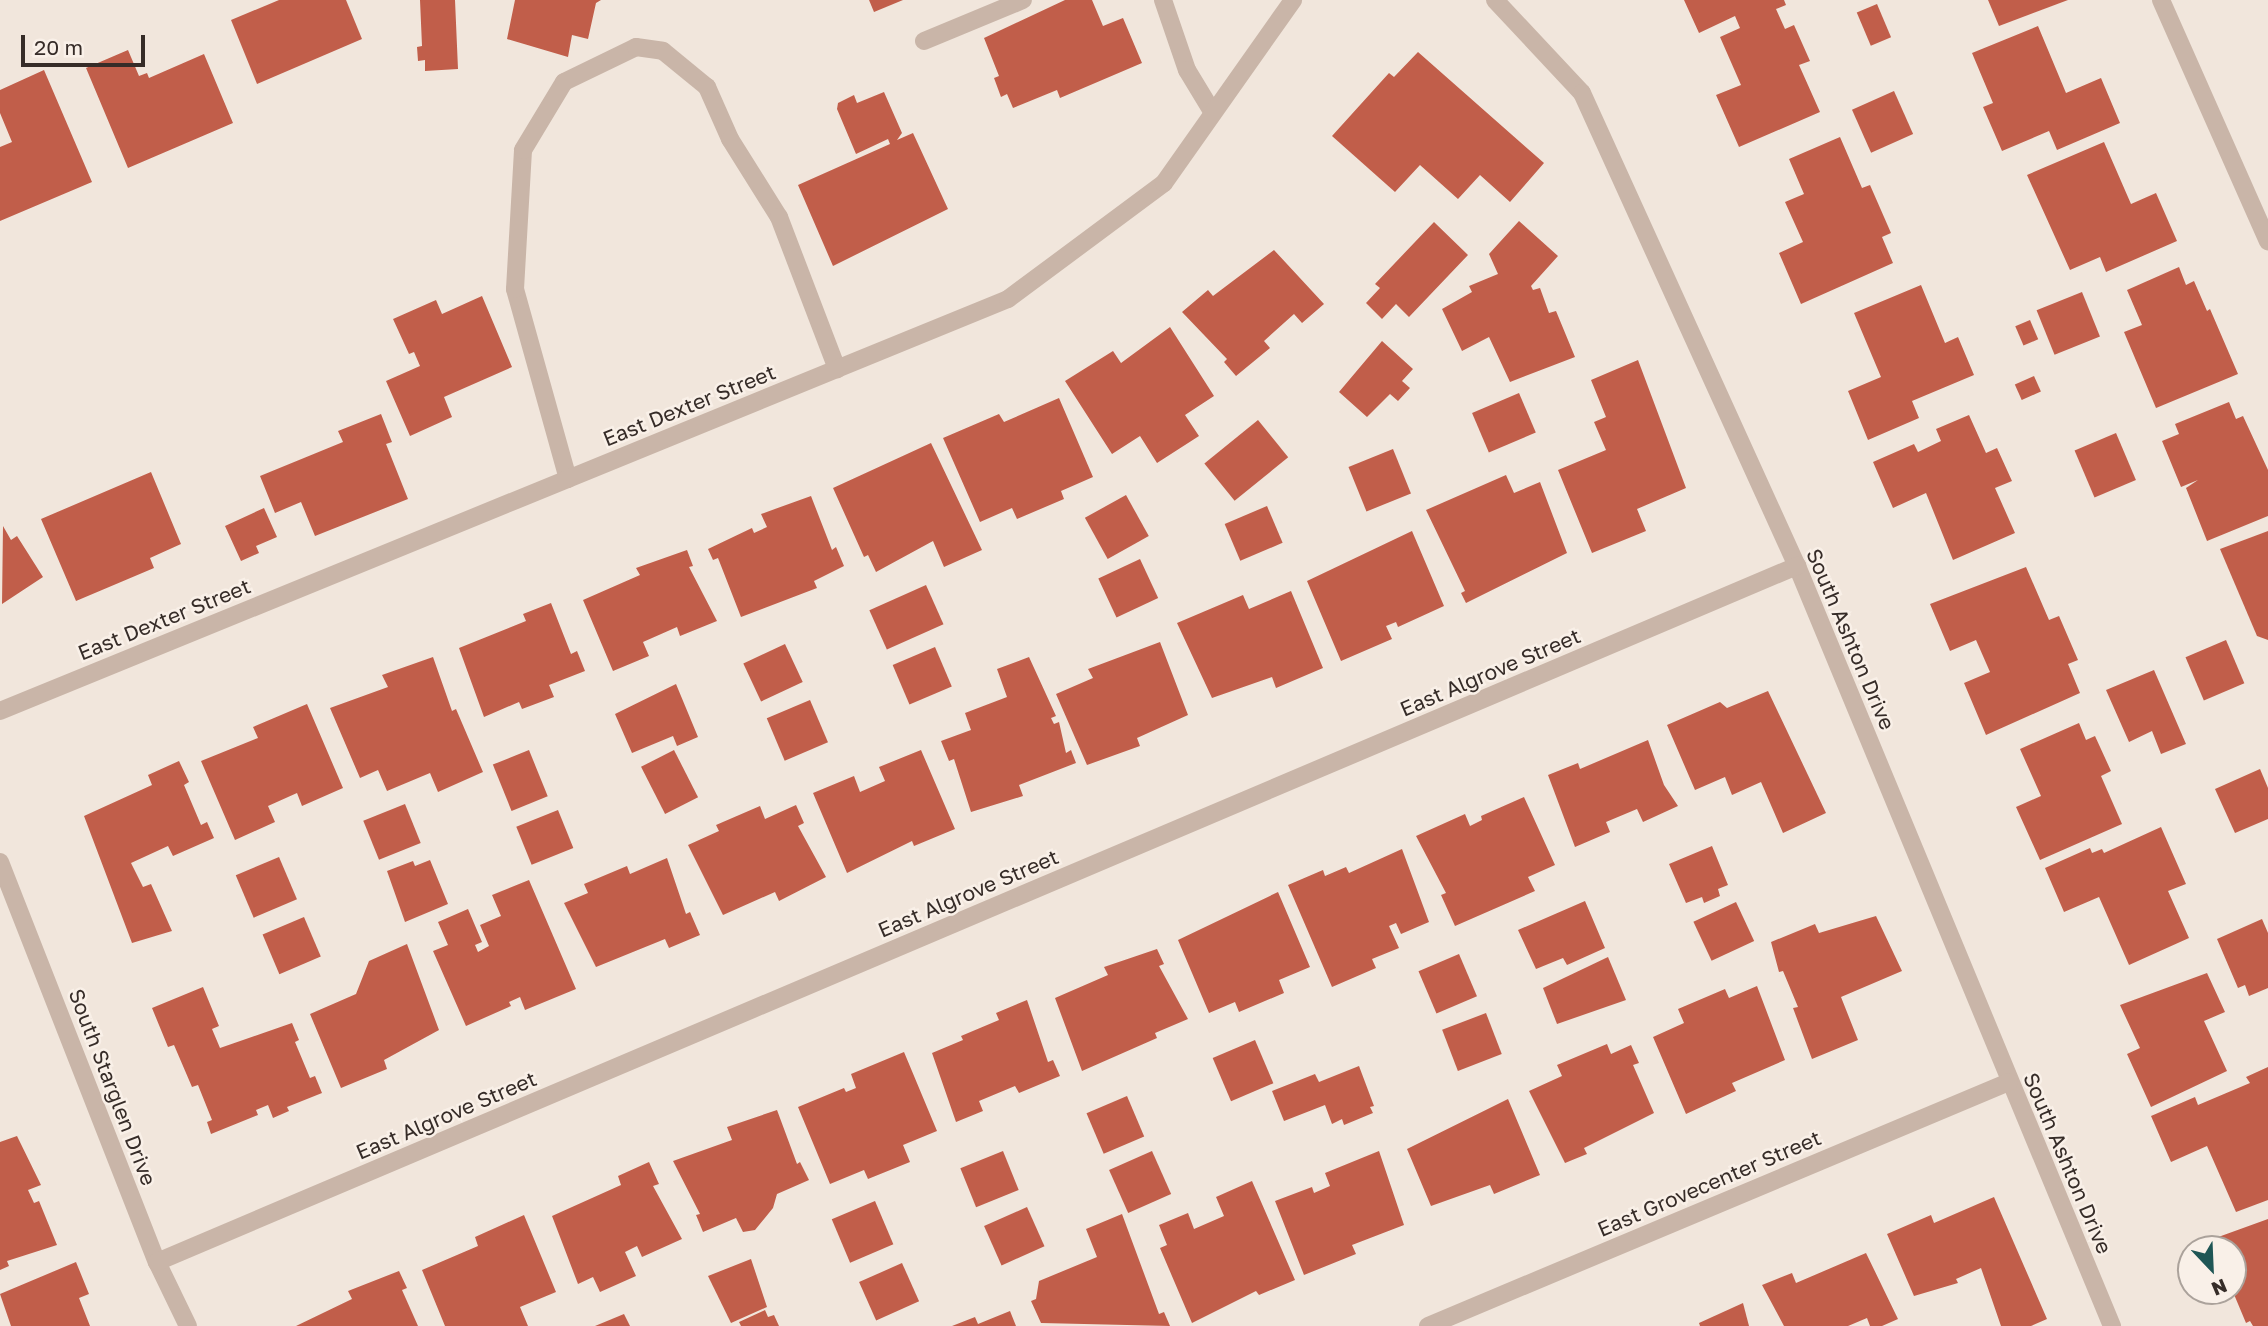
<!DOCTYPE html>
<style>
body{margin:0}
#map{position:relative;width:2268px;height:1326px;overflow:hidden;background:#f1e6dc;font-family:"Golos Text",sans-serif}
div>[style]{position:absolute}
.building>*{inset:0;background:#c15e4a;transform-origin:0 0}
.service>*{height:18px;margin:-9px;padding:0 9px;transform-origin:9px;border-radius:9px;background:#c9b5a8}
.minor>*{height:18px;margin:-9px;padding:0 9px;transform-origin:9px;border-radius:9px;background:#c9b5a8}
span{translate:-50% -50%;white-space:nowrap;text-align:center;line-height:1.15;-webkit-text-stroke:5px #f9f0e8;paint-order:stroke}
.street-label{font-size:21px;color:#362c28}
.north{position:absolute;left:2177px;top:1235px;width:70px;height:70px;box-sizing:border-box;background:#f9f0e8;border:2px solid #aba29b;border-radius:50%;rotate:157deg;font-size:19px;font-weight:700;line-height:28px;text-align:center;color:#362c28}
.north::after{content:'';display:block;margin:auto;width:24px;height:32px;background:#1f5655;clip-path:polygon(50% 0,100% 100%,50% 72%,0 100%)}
.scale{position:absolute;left:21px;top:35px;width:124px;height:32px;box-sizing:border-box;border:4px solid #362c28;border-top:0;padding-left:9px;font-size:21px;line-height:24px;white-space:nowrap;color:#362c28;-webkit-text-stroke:5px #f9f0e8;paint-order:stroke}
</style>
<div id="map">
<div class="building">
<i style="clip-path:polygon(279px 0,346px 0,362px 39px,257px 84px,231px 20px)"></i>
<i style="clip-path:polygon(420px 0,455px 0,458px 69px,425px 71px,425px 60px,418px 61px,417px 47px,422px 46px)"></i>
<i style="clip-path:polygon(515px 0,601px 0,596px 3px,588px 39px,572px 35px,568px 57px,507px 39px)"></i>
<i style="clip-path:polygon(869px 0,903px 0,874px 12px)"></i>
<i style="clip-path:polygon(1065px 0,1092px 0,1103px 26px,1123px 18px,1142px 63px,1060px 98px,1057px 90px,1013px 108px,1007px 94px,1001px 97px,994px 78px,999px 76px,984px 38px)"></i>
<i style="clip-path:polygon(1684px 0,1784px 0,1786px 5px,1776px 9px,1785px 29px,1794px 25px,1810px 61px,1799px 65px,1820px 112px,1739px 147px,1716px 95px,1741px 85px,1720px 37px,1740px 28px,1735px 16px,1699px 33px)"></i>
<i style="clip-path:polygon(1988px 0,2068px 0,1999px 26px)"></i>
<i style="left:1877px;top:4px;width:36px;height:22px;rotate:67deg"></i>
<i style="clip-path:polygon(2038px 26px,2066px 93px,2101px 78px,2120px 123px,2057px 150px,2049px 131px,2002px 151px,1983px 107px,1993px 103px,1972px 53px)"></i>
<i style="clip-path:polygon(128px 50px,139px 76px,147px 73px,149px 78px,204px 54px,233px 123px,128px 168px,86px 68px)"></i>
<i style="clip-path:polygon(1418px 52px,1544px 163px,1510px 202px,1480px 175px,1458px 199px,1420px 165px,1395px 192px,1332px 136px,1389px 73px,1394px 77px)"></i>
<i style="clip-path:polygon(44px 70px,92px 182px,0 221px,0 147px,12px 142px,0 113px,0 90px)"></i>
<i style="left:1894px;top:91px;width:47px;height:46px;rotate:66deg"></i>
<i style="clip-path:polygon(884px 92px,902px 133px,897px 140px,913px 133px,948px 209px,833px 266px,798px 185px,890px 144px,888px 139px,856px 154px,837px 109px,838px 103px,854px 95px,857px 103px)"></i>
<i style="clip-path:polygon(1840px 137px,1862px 188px,1870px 185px,1891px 233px,1882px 237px,1893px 263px,1801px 304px,1779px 253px,1803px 242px,1785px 202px,1804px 194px,1789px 159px)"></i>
<i style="clip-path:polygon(2104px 142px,2131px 204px,2156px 193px,2177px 241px,2106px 272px,2100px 257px,2070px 270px,2027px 175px)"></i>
<i style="clip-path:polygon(1519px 221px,1558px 256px,1531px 286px,1533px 290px,1540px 288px,1549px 313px,1556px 311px,1575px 357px,1510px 382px,1489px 337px,1462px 351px,1442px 309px,1472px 292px,1469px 286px,1498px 274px,1489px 254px)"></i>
<i style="clip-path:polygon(1434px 222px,1468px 255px,1409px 317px,1396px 304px,1382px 319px,1366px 303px,1380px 288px,1375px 284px)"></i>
<i style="clip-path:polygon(1274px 250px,1324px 304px,1302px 323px,1294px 314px,1264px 341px,1270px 348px,1236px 376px,1224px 362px,1227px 359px,1182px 312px,1208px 290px,1213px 296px)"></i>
<i style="clip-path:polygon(2179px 267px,2186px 285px,2194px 281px,2207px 311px,2210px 309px,2238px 374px,2156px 408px,2124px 332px,2142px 325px,2127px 290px)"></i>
<i style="clip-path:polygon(1921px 285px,1945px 343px,1958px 337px,1974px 375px,1912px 401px,1919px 418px,1868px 440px,1848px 391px,1881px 377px,1854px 313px)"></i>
<i style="left:2082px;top:292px;width:48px;height:49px;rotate:68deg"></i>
<i style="clip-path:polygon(482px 296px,512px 367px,444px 397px,452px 417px,410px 436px,386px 381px,420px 366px,414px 352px,409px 354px,393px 319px,436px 300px,442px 314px)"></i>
<i style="left:2030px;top:320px;width:21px;height:16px;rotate:67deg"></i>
<i style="clip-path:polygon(1170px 327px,1214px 396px,1185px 415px,1199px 436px,1157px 463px,1140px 436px,1112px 454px,1065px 381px,1113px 351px,1121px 363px)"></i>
<i style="clip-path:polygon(1382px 341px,1413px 369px,1402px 381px,1410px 388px,1398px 401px,1390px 394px,1367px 417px,1339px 392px)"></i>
<i style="clip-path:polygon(1638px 360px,1686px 488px,1637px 509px,1646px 531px,1592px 553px,1558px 470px,1606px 450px,1594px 422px,1606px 417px,1591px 380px)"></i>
<i style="left:2034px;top:376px;width:17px;height:21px;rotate:66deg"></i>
<i style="left:1519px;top:393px;width:43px;height:51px;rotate:67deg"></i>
<i style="clip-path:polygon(1059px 398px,1093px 477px,1061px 491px,1064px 499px,1017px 519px,1012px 508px,980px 522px,943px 438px,999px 414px,1004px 422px)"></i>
<i style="clip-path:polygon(2229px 402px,2236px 419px,2243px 416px,2268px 470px,2268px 516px,2207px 541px,2186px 488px,2198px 480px,2181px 487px,2162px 441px,2179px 434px,2175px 424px)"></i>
<i style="clip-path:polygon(381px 414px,392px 442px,386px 444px,408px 499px,315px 536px,301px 502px,275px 513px,260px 476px,343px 442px,338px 431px)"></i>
<i style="clip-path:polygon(1969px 415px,1986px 453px,1997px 448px,2012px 481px,1995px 488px,2015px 533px,1953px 560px,1926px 493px,1893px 508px,1873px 462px,1914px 444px,1918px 452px,1941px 441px,1936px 429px)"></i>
<i style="left:1258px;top:420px;width:48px;height:69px;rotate:51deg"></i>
<i style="left:2116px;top:433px;width:51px;height:45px;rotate:67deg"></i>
<i style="clip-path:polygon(931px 443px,982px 550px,944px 567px,933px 541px,876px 572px,868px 555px,864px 557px,833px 488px)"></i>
<i style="left:1393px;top:449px;width:48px;height:48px;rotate:68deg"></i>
<i style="clip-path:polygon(151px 472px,181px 544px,150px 558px,154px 568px,76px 601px,41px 519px)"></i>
<i style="clip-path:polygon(1506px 475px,1514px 493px,1540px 482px,1567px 553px,1466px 603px,1461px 593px,1465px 591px,1426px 510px)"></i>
<i style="left:1126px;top:495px;width:47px;height:47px;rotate:61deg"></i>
<i style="clip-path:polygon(811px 496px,832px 550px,836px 547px,844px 566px,814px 581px,817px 588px,741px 617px,718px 558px,713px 560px,708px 549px,752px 528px,754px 533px,767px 527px,761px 514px)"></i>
<i style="left:1267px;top:506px;width:40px;height:46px;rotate:67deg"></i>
<i style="clip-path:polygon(264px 508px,277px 537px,256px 546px,259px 553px,241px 561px,225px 526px)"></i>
<i style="clip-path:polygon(3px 526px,11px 540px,17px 536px,43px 577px,2px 604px)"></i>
<i style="clip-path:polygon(1412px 531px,1444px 606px,1398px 627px,1396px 622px,1386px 626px,1392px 639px,1341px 661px,1307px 581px)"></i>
<i style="clip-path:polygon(2268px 531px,2268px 640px,2257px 636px,2220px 549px)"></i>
<i style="clip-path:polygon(687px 550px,693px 566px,689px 567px,717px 621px,680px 636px,677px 627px,643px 642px,649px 656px,613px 671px,583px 600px,640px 575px,636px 568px)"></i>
<i style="left:1140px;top:559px;width:43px;height:46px;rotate:65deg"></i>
<i style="clip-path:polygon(2026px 567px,2049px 620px,2059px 616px,2078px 660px,2068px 664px,2080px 693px,1986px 735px,1964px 683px,1990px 672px,1976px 640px,1950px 651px,1930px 604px)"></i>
<i style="left:926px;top:585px;width:43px;height:62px;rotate:66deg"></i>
<i style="clip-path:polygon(1291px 591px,1323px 668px,1276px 688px,1272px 677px,1212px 698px,1177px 623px,1243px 595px,1249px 609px)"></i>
<i style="clip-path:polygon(551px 603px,571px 654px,577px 651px,585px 671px,549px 685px,554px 697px,522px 709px,519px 702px,484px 717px,459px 648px,526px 621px,523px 614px)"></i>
<i style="left:2226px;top:640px;width:47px;height:44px;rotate:67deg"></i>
<i style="clip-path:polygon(1160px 642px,1188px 715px,1137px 738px,1140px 746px,1087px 765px,1056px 694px,1093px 678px,1088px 669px)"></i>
<i style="left:785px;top:644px;width:42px;height:46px;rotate:65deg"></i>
<i style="left:935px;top:647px;width:43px;height:46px;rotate:67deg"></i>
<i style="clip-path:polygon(433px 657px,452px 711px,456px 709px,483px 772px,438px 792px,430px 773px,387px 791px,378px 770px,360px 778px,330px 708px,388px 687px,382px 675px)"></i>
<i style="clip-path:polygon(1029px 657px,1056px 716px,1051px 718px,1054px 724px,1059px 722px,1066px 753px,1071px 750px,1076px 763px,1019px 785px,1023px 796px,971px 812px,954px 759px,949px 761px,941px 741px,971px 730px,965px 713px,1007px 697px,997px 669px)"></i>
<i style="clip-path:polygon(2154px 670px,2186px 744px,2161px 754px,2152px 731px,2129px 742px,2106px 690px)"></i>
<i style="clip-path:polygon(676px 684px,698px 737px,677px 746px,673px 736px,632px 753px,615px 714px)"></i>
<i style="clip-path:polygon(1768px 691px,1826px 813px,1783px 833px,1761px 782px,1732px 795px,1725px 777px,1695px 790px,1667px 725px,1720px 702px,1727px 708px)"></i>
<i style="left:810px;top:700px;width:46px;height:47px;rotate:67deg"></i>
<i style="clip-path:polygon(307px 704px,343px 788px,302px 806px,297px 793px,268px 806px,275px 822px,235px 840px,201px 761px,258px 738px,253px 727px)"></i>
<i style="clip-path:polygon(2079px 723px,2086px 740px,2095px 736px,2111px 771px,2101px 776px,2122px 824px,2040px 860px,2016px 807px,2041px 796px,2020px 749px)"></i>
<i style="clip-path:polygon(1648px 740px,1664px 785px,1678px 806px,1643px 822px,1637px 809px,1606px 822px,1610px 832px,1575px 847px,1548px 775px,1578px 763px,1580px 769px)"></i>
<i style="left:529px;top:750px;width:50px;height:39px;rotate:68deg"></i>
<i style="left:674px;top:750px;width:53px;height:37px;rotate:63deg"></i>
<i style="clip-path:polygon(921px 750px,955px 829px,914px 846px,912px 841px,847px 873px,813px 793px,854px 776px,860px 792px,885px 781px,879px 767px)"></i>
<i style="clip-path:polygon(179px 761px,189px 782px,184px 785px,201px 825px,207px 822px,214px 838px,173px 856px,168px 846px,131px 863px,143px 887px,151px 884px,172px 931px,132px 943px,84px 816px,152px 785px,148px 775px)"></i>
<i style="clip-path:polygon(2260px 769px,2268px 788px,2268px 819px,2235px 833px,2215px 789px)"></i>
<i style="clip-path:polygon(1524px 797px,1555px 865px,1528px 877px,1535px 891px,1455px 926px,1441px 895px,1446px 893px,1416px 836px,1465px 814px,1470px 826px,1482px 820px,1481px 816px)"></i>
<i style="left:405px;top:804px;width:42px;height:45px;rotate:68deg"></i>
<i style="clip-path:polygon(796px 805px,804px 823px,798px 826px,826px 877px,779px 901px,775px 892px,723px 915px,688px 845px,719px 831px,716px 825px,760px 806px,765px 819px)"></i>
<i style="left:558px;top:810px;width:41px;height:45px;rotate:68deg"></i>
<i style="clip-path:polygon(2161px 827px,2186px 884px,2168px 891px,2189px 938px,2129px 965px,2099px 897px,2064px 912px,2045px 868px,2090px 848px,2092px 853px,2102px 849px,2104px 853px)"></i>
<i style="clip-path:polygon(1712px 846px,1728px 885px,1718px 889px,1720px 896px,1704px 903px,1702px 897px,1686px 903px,1669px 864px)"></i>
<i style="clip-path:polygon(1402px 849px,1429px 922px,1401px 934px,1396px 923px,1389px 926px,1399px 948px,1372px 959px,1376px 968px,1332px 987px,1288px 885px,1323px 870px,1325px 876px,1346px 867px,1349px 873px)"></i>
<i style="left:279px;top:857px;width:46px;height:47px;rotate:67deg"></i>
<i style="clip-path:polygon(667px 858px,686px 914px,690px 912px,700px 935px,669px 948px,665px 939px,596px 967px,564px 903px,588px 893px,584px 884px,627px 866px,630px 874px)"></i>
<i style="clip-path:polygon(430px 860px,448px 904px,405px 922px,387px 871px,413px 861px,415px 866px)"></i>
<i style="clip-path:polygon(529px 880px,576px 989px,525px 1010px,520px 997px,509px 1002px,511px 1006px,466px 1026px,433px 951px,448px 945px,438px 922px,468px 909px,482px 942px,475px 945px,478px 952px,489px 946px,480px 925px,501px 916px,492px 895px)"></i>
<i style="clip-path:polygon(1278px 892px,1310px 967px,1279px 980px,1284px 993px,1239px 1012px,1235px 1002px,1209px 1013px,1178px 940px)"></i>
<i style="clip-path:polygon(1585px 901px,1605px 948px,1567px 965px,1563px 958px,1536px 969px,1518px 930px)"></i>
<i style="left:1736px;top:902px;width:43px;height:47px;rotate:65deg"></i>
<i style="clip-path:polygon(1876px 916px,1902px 971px,1841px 997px,1858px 1040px,1812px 1059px,1793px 1008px,1798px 1007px,1783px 971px,1779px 972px,1771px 942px,1815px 924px,1819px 933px)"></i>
<i style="left:304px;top:917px;width:43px;height:45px;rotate:67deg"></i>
<i style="clip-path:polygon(2262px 919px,2268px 933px,2268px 988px,2249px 996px,2245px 985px,2238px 988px,2217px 939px)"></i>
<i style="clip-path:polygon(407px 944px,439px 1030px,384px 1060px,387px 1069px,341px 1088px,310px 1014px,356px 994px,369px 961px)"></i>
<i style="clip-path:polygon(1157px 949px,1164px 964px,1159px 966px,1188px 1019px,1155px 1033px,1157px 1038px,1082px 1071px,1055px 998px,1108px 975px,1104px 967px)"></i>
<i style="left:1459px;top:954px;width:46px;height:44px;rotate:67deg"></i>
<i style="clip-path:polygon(1608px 957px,1626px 1000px,1557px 1024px,1543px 988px)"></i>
<i style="clip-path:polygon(2207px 973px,2225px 1012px,2204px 1021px,2227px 1071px,2151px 1107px,2127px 1054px,2140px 1048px,2120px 1005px)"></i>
<i style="clip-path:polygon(1757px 986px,1785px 1060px,1732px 1083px,1736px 1091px,1686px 1114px,1653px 1037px,1684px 1023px,1678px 1009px,1725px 989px,1729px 998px)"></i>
<i style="clip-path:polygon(203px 987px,219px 1026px,212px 1029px,220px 1048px,292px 1023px,299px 1040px,295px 1042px,310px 1078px,315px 1076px,322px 1093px,287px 1107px,289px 1111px,273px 1118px,268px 1105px,256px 1110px,258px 1115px,211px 1134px,207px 1122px,212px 1120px,198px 1085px,192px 1087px,174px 1045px,168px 1047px,152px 1008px)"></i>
<i style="clip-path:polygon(1027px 1000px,1048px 1062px,1053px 1060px,1060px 1076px,1019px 1093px,1015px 1086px,979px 1101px,983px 1111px,956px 1122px,932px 1053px,963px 1040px,961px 1036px,999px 1020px,996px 1013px)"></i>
<i style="left:1486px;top:1013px;width:44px;height:47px;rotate:69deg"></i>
<i style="left:1255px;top:1040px;width:47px;height:46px;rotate:67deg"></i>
<i style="clip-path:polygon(1607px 1044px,1611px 1054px,1631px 1045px,1639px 1063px,1633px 1065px,1654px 1113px,1584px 1148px,1587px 1154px,1565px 1163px,1529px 1091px,1562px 1076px,1557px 1065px)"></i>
<i style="clip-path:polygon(904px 1052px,937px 1131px,903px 1145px,910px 1162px,868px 1179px,864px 1170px,830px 1184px,798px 1107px,844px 1088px,846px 1092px,856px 1088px,851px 1074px)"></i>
<i style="clip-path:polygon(1359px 1066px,1374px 1106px,1370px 1107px,1373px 1113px,1344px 1125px,1342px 1119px,1332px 1124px,1325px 1105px,1284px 1121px,1272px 1091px,1315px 1074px,1319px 1082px)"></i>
<i style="clip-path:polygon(2268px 1067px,2268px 1200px,2236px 1212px,2207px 1146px,2171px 1162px,2151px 1116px,2195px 1097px,2198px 1105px,2250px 1083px,2246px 1077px)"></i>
<i style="left:1127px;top:1096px;width:44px;height:44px;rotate:67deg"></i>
<i style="clip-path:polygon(1508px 1099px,1540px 1175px,1494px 1194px,1490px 1185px,1431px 1206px,1407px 1149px)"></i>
<i style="clip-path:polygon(777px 1110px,797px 1164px,800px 1162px,809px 1180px,777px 1194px,773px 1208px,755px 1230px,743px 1232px,736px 1218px,703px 1232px,696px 1215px,700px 1214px,673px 1161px,732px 1140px,727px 1127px)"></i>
<i style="clip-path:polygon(17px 1136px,41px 1185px,28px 1190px,34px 1203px,39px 1201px,57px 1245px,7px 1261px,9px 1266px,0 1270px,0 1142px)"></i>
<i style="left:1003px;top:1151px;width:42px;height:46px;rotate:68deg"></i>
<i style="left:1152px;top:1151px;width:47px;height:47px;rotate:66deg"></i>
<i style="clip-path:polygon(1379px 1151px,1404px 1225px,1352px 1245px,1356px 1254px,1304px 1275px,1275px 1201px,1312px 1187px,1314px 1193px,1330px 1186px,1325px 1173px)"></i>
<i style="clip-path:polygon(649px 1162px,659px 1184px,653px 1186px,682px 1239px,642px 1257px,637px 1246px,625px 1252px,636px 1276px,600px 1292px,593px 1277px,578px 1284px,552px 1216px,621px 1185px,618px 1176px)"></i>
<i style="clip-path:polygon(1252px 1181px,1295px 1280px,1259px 1295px,1256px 1291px,1192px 1323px,1160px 1248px,1167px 1245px,1159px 1225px,1188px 1213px,1194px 1229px,1224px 1216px,1216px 1197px)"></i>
<i style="clip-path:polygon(1994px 1197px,2047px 1319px,2031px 1326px,2001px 1326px,1981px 1268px,1956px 1279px,1958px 1283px,1914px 1296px,1887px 1234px,1931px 1215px,1934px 1223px)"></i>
<i style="left:875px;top:1201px;width:47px;height:47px;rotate:67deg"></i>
<i style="left:1027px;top:1207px;width:43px;height:47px;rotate:66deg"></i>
<i style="clip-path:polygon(1122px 1214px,1159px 1314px,1164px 1312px,1170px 1326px,1041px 1323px,1031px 1301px,1036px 1299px,1039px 1281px,1097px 1257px,1086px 1229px)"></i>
<i style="clip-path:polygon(524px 1215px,556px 1292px,520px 1307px,528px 1326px,445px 1326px,422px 1270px,478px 1246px,475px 1237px)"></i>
<i style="clip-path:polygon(2268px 1219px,2268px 1326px,2253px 1326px,2250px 1321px,2246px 1323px,2233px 1292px,2233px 1249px,2214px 1249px,2210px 1240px)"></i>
<i style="clip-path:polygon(1866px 1253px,1898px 1319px,1882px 1326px,1870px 1326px,1867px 1318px,1848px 1326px,1784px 1326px,1762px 1285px,1792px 1273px,1796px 1283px)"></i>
<i style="clip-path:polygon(751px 1259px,767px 1307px,731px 1323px,708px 1276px)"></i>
<i style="clip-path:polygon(76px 1262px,89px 1294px,79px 1298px,90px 1326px,11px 1326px,0 1294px)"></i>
<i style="left:902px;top:1263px;width:42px;height:47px;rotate:66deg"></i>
<i style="clip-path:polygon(399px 1271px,407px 1288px,402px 1290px,418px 1326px,296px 1326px,352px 1299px,348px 1291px)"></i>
<i style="clip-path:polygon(1743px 1303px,1749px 1326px,1700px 1326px,1699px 1323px)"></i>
<i style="clip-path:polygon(765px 1310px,768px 1317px,774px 1315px,779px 1326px,741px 1326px,739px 1322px)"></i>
<i style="clip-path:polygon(1010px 1311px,1016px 1326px,952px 1326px,975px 1317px,978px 1324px)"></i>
<i style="clip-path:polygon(624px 1314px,630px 1326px,595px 1326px)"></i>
</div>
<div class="service">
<i style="left:1163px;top:0;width:74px;rotate:71.1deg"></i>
<i style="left:1187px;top:70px;width:50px;rotate:58.8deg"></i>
<i style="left:924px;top:41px;width:107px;rotate:-22.5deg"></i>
<i style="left:568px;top:479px;width:197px;rotate:-105.6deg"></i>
<i style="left:515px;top:289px;width:139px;rotate:-86.7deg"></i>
<i style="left:523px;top:150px;width:79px;rotate:-58.9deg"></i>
<i style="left:564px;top:82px;width:80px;rotate:-25.9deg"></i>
<i style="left:636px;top:47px;width:27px;rotate:8deg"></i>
<i style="left:663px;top:51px;width:57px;rotate:39.3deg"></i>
<i style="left:707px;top:87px;width:57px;rotate:66.1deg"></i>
<i style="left:730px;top:139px;width:92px;rotate:57.9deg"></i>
<i style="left:779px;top:217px;width:163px;rotate:69.1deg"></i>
</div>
<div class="minor">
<i style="left:1495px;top:0;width:127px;rotate:46.9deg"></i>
<i style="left:1582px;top:93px;width:520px;rotate:65.56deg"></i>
<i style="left:1797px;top:566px;width:823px;rotate:67.49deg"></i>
<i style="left:2161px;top:0;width:264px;rotate:66.1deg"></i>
<i style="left:0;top:711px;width:1089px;rotate:-22.23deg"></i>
<i style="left:1008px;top:299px;width:194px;rotate:-36.6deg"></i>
<i style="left:1164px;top:183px;width:224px;rotate:-54.8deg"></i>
<i style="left:0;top:862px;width:430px;rotate:68.6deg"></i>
<i style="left:157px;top:1262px;width:71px;rotate:64.2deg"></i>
<i style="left:157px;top:1262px;width:1782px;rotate:-23deg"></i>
<i style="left:1428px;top:1326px;width:630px;rotate:-22.78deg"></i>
</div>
<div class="street-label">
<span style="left:689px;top:405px;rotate:-22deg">East Dexter Street</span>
<span style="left:164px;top:619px;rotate:-22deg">East Dexter Street</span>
<span style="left:1851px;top:639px;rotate:67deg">South Ashton Drive</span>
<span style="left:1490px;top:672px;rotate:-23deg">East Algrove Street</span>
<span style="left:968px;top:893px;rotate:-23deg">East Algrove Street</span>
<span style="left:113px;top:1087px;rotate:69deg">South Starglen Drive</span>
<span style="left:446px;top:1115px;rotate:-23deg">East Algrove Street</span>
<span style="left:2068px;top:1163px;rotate:67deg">South Ashton Drive</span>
<span style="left:1709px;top:1183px;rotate:-23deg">East Grovecenter Street</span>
</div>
<div class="north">N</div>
<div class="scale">20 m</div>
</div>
